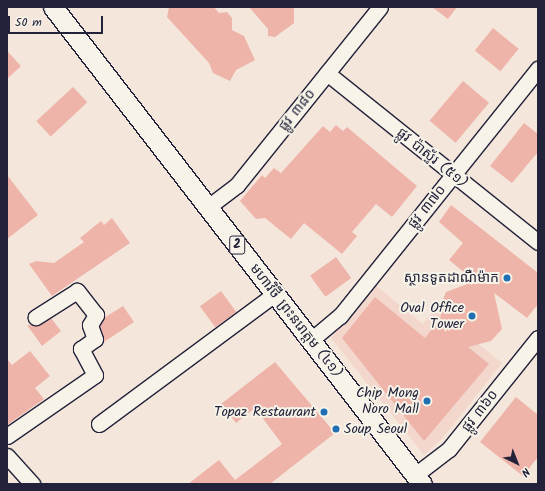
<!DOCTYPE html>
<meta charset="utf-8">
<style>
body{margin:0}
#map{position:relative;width:545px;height:491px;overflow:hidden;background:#f5e6db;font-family:Kalam,"Noto Sans Khmer",sans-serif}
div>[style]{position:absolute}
.built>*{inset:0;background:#f3d7cc}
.building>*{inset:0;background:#eeb4a9;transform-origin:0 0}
.roads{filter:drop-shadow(1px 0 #22223b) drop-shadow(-1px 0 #22223b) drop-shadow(0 1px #22223b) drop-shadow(0 -1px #22223b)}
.minor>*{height:15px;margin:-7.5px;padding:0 7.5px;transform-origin:7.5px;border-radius:7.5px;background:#f7f3e8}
.major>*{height:19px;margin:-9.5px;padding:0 9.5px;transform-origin:9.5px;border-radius:9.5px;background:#f7f3e8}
.dots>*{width:11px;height:11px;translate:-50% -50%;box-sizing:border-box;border:2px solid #f7f3e8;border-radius:50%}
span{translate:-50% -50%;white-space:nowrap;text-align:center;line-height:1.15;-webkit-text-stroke:4px #f7f3e8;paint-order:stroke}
.shield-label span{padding:1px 3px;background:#f7f3e8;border:1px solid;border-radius:3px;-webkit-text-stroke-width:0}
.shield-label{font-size:13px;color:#22223b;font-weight:700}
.street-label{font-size:14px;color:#22223b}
.poi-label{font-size:14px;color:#22223b}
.right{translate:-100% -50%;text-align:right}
.left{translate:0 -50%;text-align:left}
.frame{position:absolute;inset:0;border:8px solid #22223b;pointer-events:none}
.north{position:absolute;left:497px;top:443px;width:40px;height:40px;-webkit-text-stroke:3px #f7f3e8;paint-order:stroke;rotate:137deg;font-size:11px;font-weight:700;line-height:16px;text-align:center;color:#22223b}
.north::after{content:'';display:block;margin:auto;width:14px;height:18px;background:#22223b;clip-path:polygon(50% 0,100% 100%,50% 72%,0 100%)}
.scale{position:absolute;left:8px;top:16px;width:95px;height:18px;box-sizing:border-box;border:2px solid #22223b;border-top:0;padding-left:5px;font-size:12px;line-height:14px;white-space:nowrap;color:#22223b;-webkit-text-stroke:3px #f7f3e8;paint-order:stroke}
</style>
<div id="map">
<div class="built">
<i style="clip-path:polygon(374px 284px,423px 324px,435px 309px,502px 363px,442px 439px,424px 455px,331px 338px)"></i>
</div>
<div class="building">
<i style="clip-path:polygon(169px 7px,214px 7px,219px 13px,227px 12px,232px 18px,232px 30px,244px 36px,255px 60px,236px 70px,230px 81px,213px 73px,209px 63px,167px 17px)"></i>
<i style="clip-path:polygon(249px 7px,294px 7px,294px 23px,275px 37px,268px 36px,268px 29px)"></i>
<i style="clip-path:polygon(432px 7px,457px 7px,448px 19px)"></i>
<i style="left:493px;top:28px;width:33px;height:29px;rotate:39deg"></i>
<i style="clip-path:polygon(7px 51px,21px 66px,7px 79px)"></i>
<i style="left:463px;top:81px;width:34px;height:52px;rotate:40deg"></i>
<i style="left:73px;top:87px;width:21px;height:50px;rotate:47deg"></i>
<i style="clip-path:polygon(524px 123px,538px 134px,538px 152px,512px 183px,490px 166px)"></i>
<i style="clip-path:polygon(336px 125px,343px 131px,347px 127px,417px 186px,392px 217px,376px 204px,352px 232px,357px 236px,342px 254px,304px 223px,291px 239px,265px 218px,256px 219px,240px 201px,262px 175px,265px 178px,274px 168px,281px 173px,323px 126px,330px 132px)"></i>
<i style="clip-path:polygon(7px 175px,38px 215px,7px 239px)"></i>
<i style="clip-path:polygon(451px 205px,538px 273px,538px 304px,527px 318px,494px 293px,502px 329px,491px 341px,468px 347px,489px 364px,424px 441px,342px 338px,375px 297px,425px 338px,441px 317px,440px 307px,446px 292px,475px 281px,449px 260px,463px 243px,439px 222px)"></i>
<i style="clip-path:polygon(112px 218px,130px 243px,52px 296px,29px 264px,36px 261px,54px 263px,84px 242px,80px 238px,101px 221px,104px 225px)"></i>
<i style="left:336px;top:257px;width:26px;height:32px;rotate:54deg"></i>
<i style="left:221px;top:291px;width:26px;height:26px;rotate:54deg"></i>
<i style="clip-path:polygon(123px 306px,134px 322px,104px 342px,100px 326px,104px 318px)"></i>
<i style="clip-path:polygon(51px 318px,61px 331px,42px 346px,27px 325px,37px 326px)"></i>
<i style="clip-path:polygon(30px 351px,50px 376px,35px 388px,44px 399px,7px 425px,7px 359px,12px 365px)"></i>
<i style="clip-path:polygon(275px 362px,335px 433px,270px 484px,188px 484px,219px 460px,235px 480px,282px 444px,255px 408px,236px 423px,221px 404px)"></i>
<i style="clip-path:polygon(516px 397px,538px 415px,538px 457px,523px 476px,480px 442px)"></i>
</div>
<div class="roads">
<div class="minor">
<i style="left:327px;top:73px;width:270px;rotate:38.7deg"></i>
<i style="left:208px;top:207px;width:36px;rotate:-37deg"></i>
<i style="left:237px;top:185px;width:228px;rotate:-51.2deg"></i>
<i style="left:311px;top:340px;width:38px;rotate:-40deg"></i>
<i style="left:340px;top:316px;width:317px;rotate:-51.3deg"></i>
<i style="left:99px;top:424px;width:219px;rotate:-36.5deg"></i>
<i style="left:7px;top:436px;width:107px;rotate:-34.7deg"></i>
<i style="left:95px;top:375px;width:30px;rotate:-118deg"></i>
<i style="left:81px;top:349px;width:17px;rotate:-36deg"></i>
<i style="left:95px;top:339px;width:15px;rotate:-110deg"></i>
<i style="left:90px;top:325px;width:12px;rotate:-59deg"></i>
<i style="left:96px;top:315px;width:31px;rotate:-128deg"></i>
<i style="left:77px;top:291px;width:49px;rotate:147.6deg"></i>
<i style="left:7px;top:456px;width:38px;rotate:48deg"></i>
<i style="left:415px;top:475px;width:43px;rotate:-37.4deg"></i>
<i style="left:449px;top:449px;width:142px;rotate:-51.3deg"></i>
</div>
<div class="major">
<i style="left:53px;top:7px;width:603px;rotate:52.28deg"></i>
</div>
</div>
<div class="dots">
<i style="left:507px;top:278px;background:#1f6fb2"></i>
<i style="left:472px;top:316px;background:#1f6fb2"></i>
<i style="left:427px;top:401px;background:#1f6fb2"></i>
<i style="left:324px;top:412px;background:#1f6fb2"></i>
<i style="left:336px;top:429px;background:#1f6fb2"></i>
</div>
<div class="shield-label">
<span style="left:237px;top:245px">2</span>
</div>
<div class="street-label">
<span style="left:297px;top:110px;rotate:-51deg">ផ្លូវ ៣៨០</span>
<span style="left:432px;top:158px;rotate:39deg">ផ្លូវ ប៉ាស្ទ័រ (៥១)</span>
<span style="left:427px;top:207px;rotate:-51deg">ផ្លូវ ៣៧០</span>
<span style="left:296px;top:321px;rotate:52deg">មហាវិថី ព្រះនរោត្តម (៤១)</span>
<span style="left:480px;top:411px;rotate:-52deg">ផ្លូវ ៣៦០</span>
</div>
<div class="poi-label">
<span class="right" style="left:499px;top:278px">ស្ថានទូតដាណឺម៉ាក</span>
<span class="right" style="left:464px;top:316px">Oval Office<br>Tower</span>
<span class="right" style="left:419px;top:401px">Chip Mong<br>Noro Mall</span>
<span class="right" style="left:316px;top:412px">Topaz Restaurant</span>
<span class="left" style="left:344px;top:429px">Soup Seoul</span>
</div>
<div class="frame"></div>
<div class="north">N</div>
<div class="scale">50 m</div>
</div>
